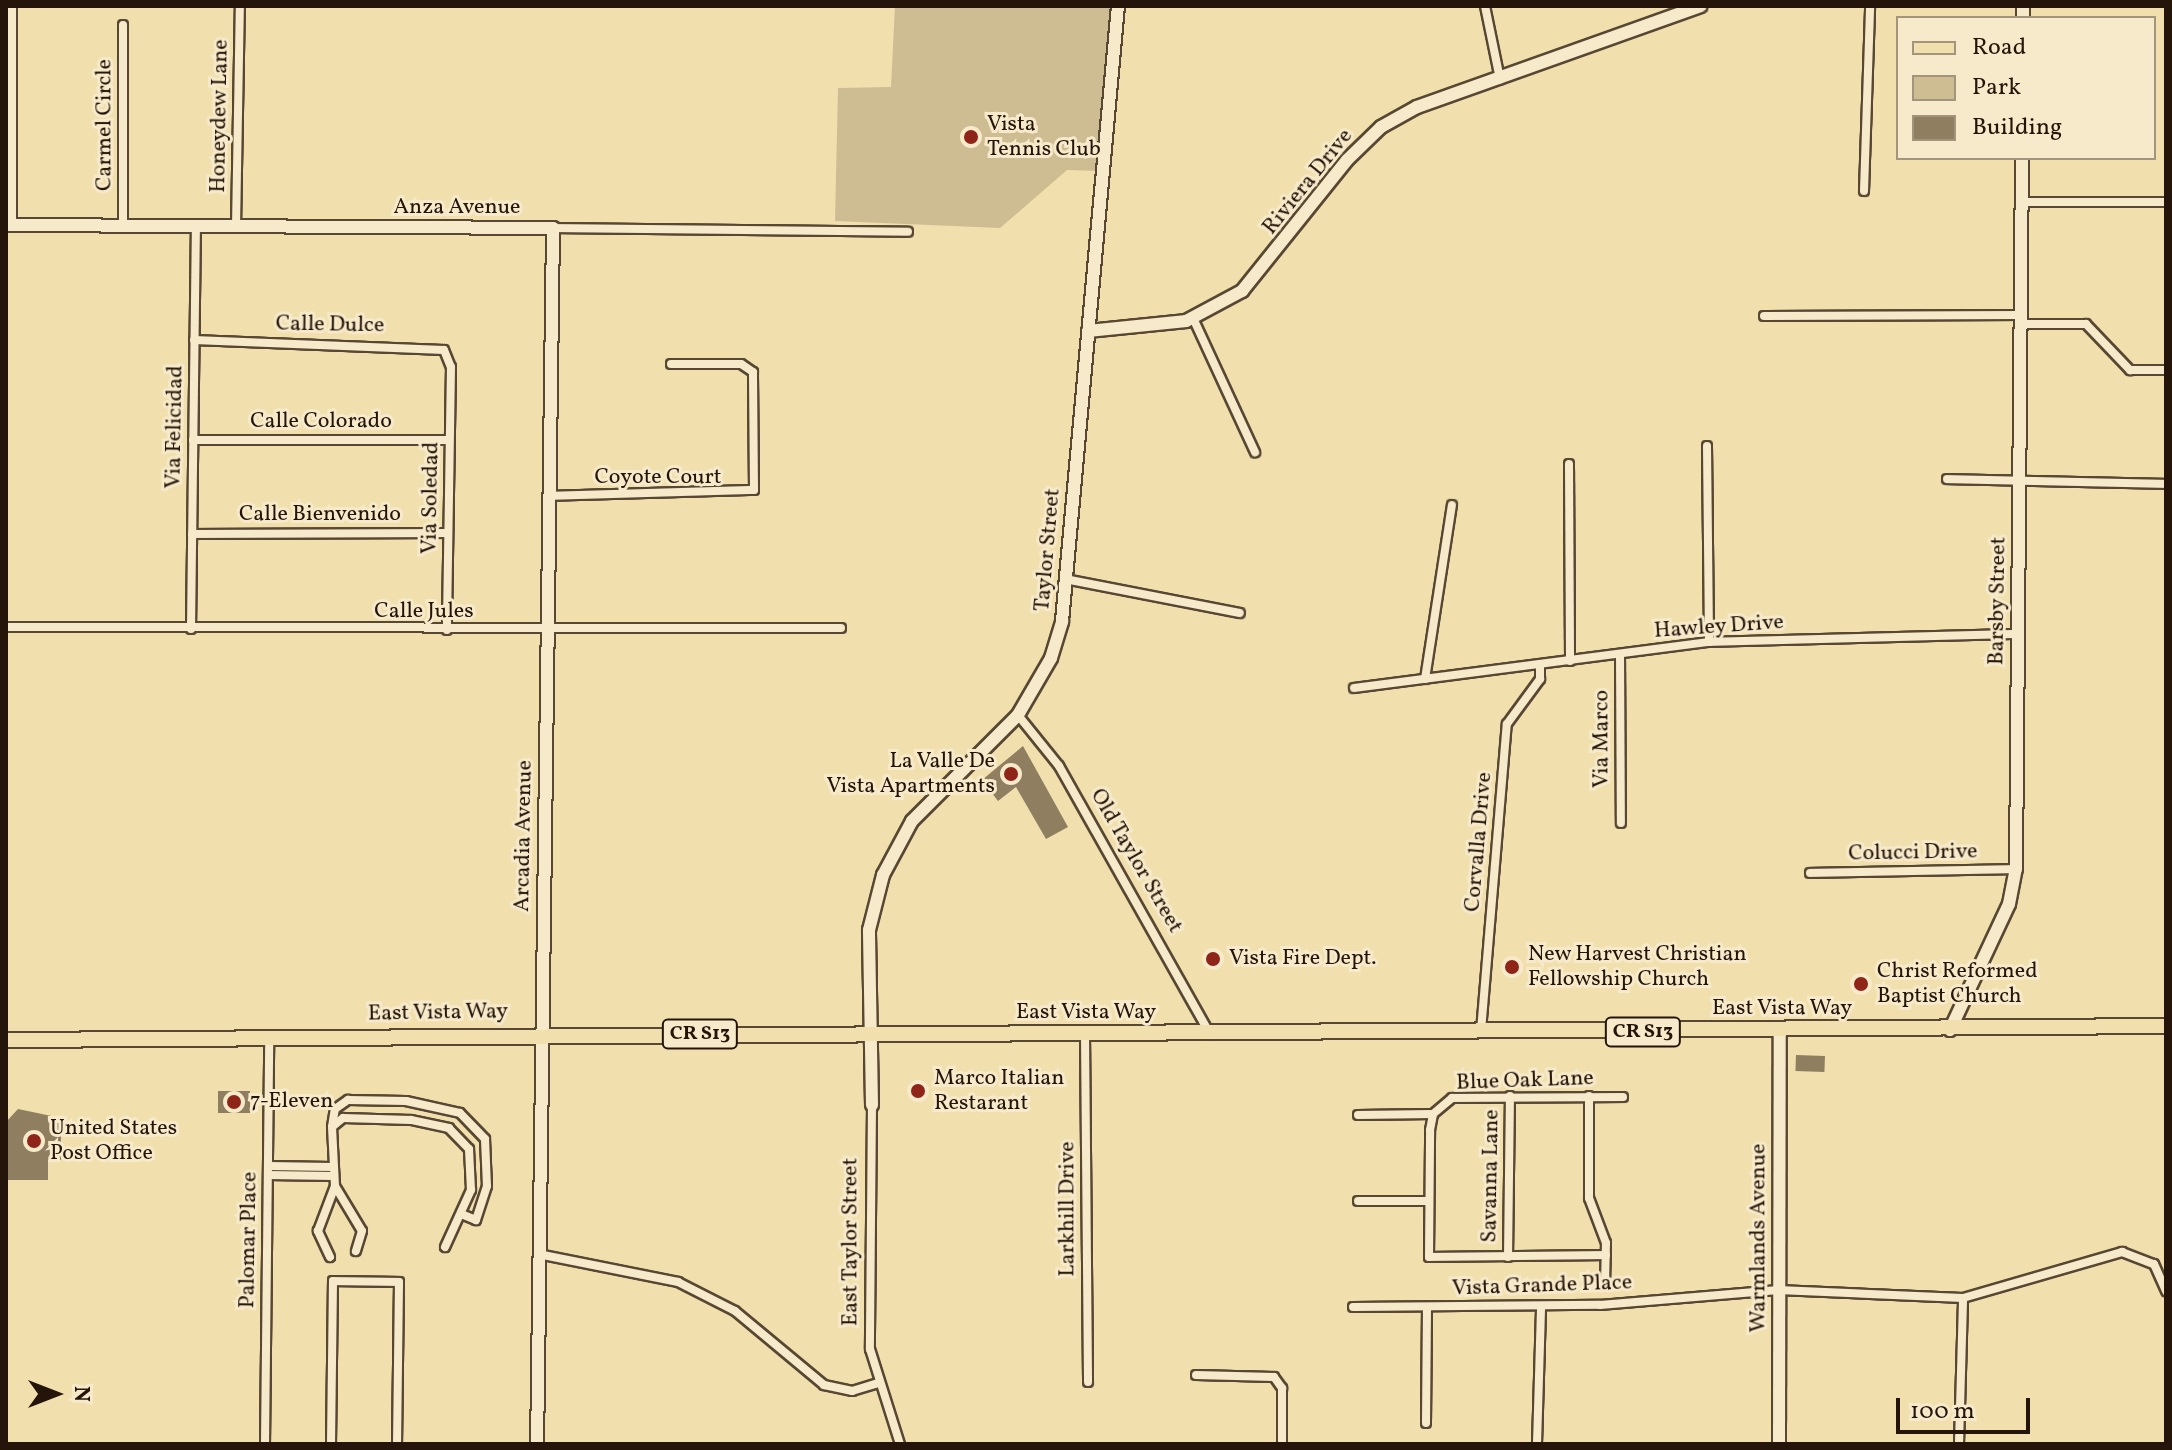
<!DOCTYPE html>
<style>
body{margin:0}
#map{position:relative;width:2172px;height:1450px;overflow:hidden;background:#f1dfae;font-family:Vollkorn,serif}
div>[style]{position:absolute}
.green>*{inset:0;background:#cebc92}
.building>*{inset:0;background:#8f7e5f;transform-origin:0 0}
.roads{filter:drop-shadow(2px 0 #584732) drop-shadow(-2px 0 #584732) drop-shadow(0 2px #584732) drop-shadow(0 -2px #584732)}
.street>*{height:8px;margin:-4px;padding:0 4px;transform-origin:4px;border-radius:4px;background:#f6eaca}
.secondary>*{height:12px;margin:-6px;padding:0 6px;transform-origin:6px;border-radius:6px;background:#f6eaca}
.primary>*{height:14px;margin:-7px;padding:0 7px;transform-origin:7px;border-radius:7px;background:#f1dfae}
.dots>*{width:22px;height:22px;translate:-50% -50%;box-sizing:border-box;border:4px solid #f6eaca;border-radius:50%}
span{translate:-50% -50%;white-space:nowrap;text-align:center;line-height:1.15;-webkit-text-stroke:6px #f6eaca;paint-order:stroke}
.shield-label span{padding:2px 6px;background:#f6eaca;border:2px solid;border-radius:6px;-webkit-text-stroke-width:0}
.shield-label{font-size:20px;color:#251409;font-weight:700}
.street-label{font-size:22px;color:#251409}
.poi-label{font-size:22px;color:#251409}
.left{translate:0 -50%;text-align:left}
.right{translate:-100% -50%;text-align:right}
.frame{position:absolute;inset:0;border:8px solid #251409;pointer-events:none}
.legend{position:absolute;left:1896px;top:16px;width:260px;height:144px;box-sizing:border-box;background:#f6eaca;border:2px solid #a2947d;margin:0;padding:10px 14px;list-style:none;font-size:24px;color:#251409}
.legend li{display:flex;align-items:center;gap:16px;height:40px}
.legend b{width:40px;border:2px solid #a2947d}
.north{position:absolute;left:16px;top:1354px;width:80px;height:80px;-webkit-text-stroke:6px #f6eaca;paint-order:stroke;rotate:90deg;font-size:22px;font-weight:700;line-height:32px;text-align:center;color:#251409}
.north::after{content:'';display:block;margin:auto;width:28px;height:36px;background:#251409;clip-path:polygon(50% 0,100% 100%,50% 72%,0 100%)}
.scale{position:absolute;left:1896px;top:1398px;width:134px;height:36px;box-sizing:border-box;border:4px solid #251409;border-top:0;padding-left:10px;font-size:24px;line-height:28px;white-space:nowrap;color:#251409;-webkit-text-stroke:6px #f6eaca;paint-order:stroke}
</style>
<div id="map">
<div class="green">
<i style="clip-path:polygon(895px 6px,1117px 6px,1101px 171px,1067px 170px,1000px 228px,835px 221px,838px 88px,891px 87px)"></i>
</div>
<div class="building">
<i style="clip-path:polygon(1023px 746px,1068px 827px,1046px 839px,1016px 787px,998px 801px,982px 780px)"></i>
<i style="left:1796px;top:1055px;width:29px;height:16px;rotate:2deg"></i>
<i style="left:218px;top:1091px;width:32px;height:22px"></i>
<i style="clip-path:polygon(18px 1109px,61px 1118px,61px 1160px,48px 1160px,48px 1180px,6px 1180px,6px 1122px)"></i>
</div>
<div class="roads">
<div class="street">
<i style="left:12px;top:6px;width:219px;rotate:90deg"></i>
<i style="left:1485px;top:6px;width:75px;rotate:78.4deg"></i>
<i style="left:1864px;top:191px;width:185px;rotate:-88.1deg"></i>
<i style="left:2022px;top:202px;width:144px"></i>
<i style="left:123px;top:225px;width:200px;rotate:-90deg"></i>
<i style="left:236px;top:227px;width:221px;rotate:-89deg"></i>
<i style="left:553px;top:228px;width:355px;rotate:0.6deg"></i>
<i style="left:1764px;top:316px;width:257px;rotate:-0.2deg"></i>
<i style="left:1193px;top:318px;width:148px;rotate:65.2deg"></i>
<i style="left:2021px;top:324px;width:65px"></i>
<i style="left:2086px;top:324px;width:64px;rotate:46.3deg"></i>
<i style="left:2130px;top:370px;width:36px"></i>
<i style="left:194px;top:340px;width:250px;rotate:2.3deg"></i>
<i style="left:444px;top:350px;width:18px;rotate:68deg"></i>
<i style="left:451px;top:367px;width:263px;rotate:90.9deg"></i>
<i style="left:193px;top:440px;width:256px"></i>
<i style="left:1707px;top:446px;width:196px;rotate:89.4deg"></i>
<i style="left:1569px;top:464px;width:197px;rotate:89.7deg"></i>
<i style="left:1947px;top:479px;width:219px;rotate:1.3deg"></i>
<i style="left:549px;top:496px;width:205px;rotate:-1.7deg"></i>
<i style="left:754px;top:490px;width:118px;rotate:-90.5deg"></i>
<i style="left:753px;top:372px;width:14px;rotate:-146deg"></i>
<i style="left:741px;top:364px;width:70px;rotate:180deg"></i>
<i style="left:192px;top:534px;width:256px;rotate:-0.2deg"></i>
<i style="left:1065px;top:579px;width:178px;rotate:11deg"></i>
<i style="left:6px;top:627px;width:835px;rotate:0.07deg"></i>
<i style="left:191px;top:629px;width:404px;rotate:-89.3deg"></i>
<i style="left:1620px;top:654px;width:169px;rotate:89.7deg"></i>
<i style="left:1425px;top:679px;width:176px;rotate:-81.2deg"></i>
<i style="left:1354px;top:688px;width:358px;rotate:-7.4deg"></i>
<i style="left:1709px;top:642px;width:309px;rotate:-1.5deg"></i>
<i style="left:1018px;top:715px;width:65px;rotate:51.2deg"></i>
<i style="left:1059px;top:766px;width:308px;rotate:60.6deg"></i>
<i style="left:1810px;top:873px;width:206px;rotate:-1.1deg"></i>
<i style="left:1481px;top:1031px;width:308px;rotate:-85.2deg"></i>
<i style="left:1507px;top:724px;width:56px;rotate:-53.7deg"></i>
<i style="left:1540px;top:679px;width:15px;rotate:-90deg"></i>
<i style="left:1085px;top:1035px;width:347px;rotate:89.5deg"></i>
<i style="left:1589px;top:1096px;width:102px;rotate:90deg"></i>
<i style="left:1589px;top:1198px;width:48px;rotate:69.3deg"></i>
<i style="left:1606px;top:1243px;width:42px;rotate:91.4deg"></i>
<i style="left:872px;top:1105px;width:244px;rotate:90.5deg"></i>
<i style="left:870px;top:1349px;width:100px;rotate:72.5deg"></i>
<i style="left:1358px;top:1115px;width:75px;rotate:-0.8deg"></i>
<i style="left:332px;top:1127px;width:59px;rotate:87.1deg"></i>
<i style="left:335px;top:1186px;width:52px;rotate:59deg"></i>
<i style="left:362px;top:1231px;width:21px;rotate:107deg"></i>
<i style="left:268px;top:1166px;width:64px;rotate:0.9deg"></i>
<i style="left:268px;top:1175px;width:66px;rotate:0.9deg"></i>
<i style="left:1358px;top:1201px;width:71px"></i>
<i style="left:445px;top:1247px;width:63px;rotate:-65.5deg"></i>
<i style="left:471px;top:1190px;width:41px;rotate:-92.8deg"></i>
<i style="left:469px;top:1149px;width:29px;rotate:-134deg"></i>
<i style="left:449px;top:1128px;width:39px;rotate:-168deg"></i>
<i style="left:411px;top:1120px;width:68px;rotate:-178.3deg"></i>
<i style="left:343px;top:1118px;width:14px;rotate:141deg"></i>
<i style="left:332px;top:1127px;width:18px;rotate:-81deg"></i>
<i style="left:335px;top:1109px;width:16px;rotate:-35deg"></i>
<i style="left:348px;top:1100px;width:58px;rotate:1deg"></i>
<i style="left:406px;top:1101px;width:55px;rotate:12.5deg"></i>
<i style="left:460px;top:1113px;width:36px;rotate:46deg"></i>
<i style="left:485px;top:1139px;width:47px;rotate:87.6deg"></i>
<i style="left:487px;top:1186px;width:36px;rotate:108deg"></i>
<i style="left:476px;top:1220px;width:16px;rotate:-158deg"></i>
<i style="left:538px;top:1254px;width:143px;rotate:11.3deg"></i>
<i style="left:678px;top:1282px;width:64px;rotate:27deg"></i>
<i style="left:735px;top:1311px;width:116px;rotate:39.7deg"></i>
<i style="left:824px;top:1385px;width:29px;rotate:12deg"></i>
<i style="left:852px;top:1391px;width:27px;rotate:-17deg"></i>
<i style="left:1606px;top:1255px;width:177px;rotate:179.4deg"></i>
<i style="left:1429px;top:1257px;width:127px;rotate:-89.5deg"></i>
<i style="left:1430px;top:1130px;width:16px;rotate:-79deg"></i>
<i style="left:1433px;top:1114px;width:25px;rotate:-40deg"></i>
<i style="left:1452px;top:1098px;width:171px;rotate:-0.3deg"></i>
<i style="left:330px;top:1257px;width:29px;rotate:-115deg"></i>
<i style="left:318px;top:1231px;width:48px;rotate:-69.3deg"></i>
<i style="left:1508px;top:1257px;width:161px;rotate:-89.3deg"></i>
<i style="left:1353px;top:1307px;width:247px;rotate:-0.5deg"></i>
<i style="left:1600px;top:1305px;width:179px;rotate:-4.8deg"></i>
<i style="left:1778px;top:1290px;width:185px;rotate:2.5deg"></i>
<i style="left:1963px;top:1298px;width:166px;rotate:-16.1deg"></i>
<i style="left:2122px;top:1252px;width:34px;rotate:21deg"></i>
<i style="left:2154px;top:1264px;width:30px;rotate:66deg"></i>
<i style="left:1196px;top:1375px;width:78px;rotate:1.5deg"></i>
<i style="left:1274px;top:1377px;width:14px;rotate:54deg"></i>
<i style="left:1282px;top:1388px;width:56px;rotate:90deg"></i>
<i style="left:1426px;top:1423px;width:116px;rotate:-89.5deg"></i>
<i style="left:265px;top:1444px;width:406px;rotate:-89.4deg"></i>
<i style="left:331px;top:1444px;width:163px;rotate:-89.3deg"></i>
<i style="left:333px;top:1281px;width:66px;rotate:0.9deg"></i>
<i style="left:399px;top:1282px;width:162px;rotate:90.7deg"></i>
<i style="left:1537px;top:1444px;width:138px;rotate:-88.3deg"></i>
<i style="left:1959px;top:1444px;width:146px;rotate:-88.4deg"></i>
</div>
<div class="secondary">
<i style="left:2023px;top:18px;width:12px;rotate:-90deg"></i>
<i style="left:6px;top:225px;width:547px;rotate:0.31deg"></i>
<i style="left:553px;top:228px;width:1216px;rotate:90.75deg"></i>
<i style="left:1088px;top:331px;width:99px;rotate:-5.8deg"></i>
<i style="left:1186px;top:321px;width:64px;rotate:-28.2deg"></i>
<i style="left:1242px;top:291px;width:168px;rotate:-51.3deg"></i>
<i style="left:1347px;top:160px;width:47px;rotate:-44.1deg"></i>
<i style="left:1381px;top:127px;width:41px;rotate:-29.1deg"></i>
<i style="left:1417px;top:107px;width:301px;rotate:-19.6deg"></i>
<i style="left:1950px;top:1030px;width:139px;rotate:-64.9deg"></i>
<i style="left:2009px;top:904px;width:36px;rotate:-79deg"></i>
<i style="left:2016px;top:869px;width:711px;rotate:-89.52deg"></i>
<i style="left:872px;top:1105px;width:175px;rotate:-91deg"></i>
<i style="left:869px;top:930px;width:57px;rotate:-75.7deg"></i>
<i style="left:883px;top:875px;width:61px;rotate:-61.8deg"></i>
<i style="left:912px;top:821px;width:150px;rotate:-45deg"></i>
<i style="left:1018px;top:715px;width:66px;rotate:-59.9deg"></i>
<i style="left:1051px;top:658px;width:39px;rotate:-73deg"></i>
<i style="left:1062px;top:621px;width:618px;rotate:-84.8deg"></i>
<i style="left:1779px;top:1444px;width:412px;rotate:-89.9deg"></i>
</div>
<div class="primary">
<i style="left:6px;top:1040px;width:2160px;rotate:-0.37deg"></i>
</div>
</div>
<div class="dots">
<i style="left:971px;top:137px;background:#8f2418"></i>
<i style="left:1011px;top:774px;background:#8f2418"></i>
<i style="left:1213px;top:959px;background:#8f2418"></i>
<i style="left:1512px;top:967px;background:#8f2418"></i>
<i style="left:1861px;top:984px;background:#8f2418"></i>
<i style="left:918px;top:1091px;background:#8f2418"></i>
<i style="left:234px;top:1102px;background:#8f2418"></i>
<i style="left:34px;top:1141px;background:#8f2418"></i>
</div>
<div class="shield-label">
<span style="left:1643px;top:1032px">CR S13</span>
<span style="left:700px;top:1034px">CR S13</span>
</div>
<div class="street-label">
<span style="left:220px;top:116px;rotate:-89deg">Honeydew Lane</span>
<span style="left:105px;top:125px;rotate:-90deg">Carmel Circle</span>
<span style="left:1308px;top:182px;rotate:-51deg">Riviera Drive</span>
<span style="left:457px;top:208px">Anza Avenue</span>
<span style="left:330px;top:325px;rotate:1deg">Calle Dulce</span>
<span style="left:321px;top:422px">Calle Colorado</span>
<span style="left:175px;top:427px;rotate:-89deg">Via Felicidad</span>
<span style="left:658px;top:478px">Coyote Court</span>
<span style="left:431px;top:498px;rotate:-89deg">Via Soledad</span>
<span style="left:320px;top:515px">Calle Bienvenido</span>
<span style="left:1048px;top:550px;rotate:-85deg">Taylor Street</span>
<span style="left:1998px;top:601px;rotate:-89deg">Barsby Street</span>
<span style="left:424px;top:612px">Calle Jules</span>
<span style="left:1719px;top:627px;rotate:-4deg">Hawley Drive</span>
<span style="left:1602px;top:739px;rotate:-90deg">Via Marco</span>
<span style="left:524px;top:836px;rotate:-89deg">Arcadia Avenue</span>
<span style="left:1479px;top:842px;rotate:-85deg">Corvalla Drive</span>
<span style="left:1913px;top:853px;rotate:-1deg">Colucci Drive</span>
<span style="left:1136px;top:861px;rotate:60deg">Old Taylor Street</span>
<span style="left:1782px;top:1009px">East Vista Way</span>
<span style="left:438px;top:1013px;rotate:-1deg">East Vista Way</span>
<span style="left:1086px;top:1013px">East Vista Way</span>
<span style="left:1525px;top:1081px;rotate:-2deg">Blue Oak Lane</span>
<span style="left:1491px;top:1176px;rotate:-89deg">Savanna Lane</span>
<span style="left:1068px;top:1209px;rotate:-90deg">Larkhill Drive</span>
<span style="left:1759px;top:1238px;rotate:-90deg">Warmlands Avenue</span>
<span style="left:249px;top:1240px;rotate:-89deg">Palomar Place</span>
<span style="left:851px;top:1242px;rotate:-90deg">East Taylor Street</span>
<span style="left:1542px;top:1286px;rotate:-2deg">Vista Grande Place</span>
</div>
<div class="poi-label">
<span class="left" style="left:987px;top:137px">Vista<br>Tennis Club</span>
<span class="right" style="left:995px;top:774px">La Valle De<br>Vista Apartments</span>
<span class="left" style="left:1528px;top:967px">New Harvest Christian<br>Fellowship Church</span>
<span class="left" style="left:1229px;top:959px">Vista Fire Dept.</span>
<span class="left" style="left:1877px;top:984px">Christ Reformed<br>Baptist Church</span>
<span class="left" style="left:934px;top:1091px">Marco Italian<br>Restarant</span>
<span class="left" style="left:250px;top:1102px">7-Eleven</span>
<span class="left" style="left:50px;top:1141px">United States<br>Post Office</span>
</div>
<div class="frame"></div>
<ul class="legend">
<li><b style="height:10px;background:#f1dfae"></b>Road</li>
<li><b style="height:22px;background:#cebc92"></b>Park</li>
<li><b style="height:22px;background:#8f7e5f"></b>Building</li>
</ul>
<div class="north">N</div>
<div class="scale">100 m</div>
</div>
